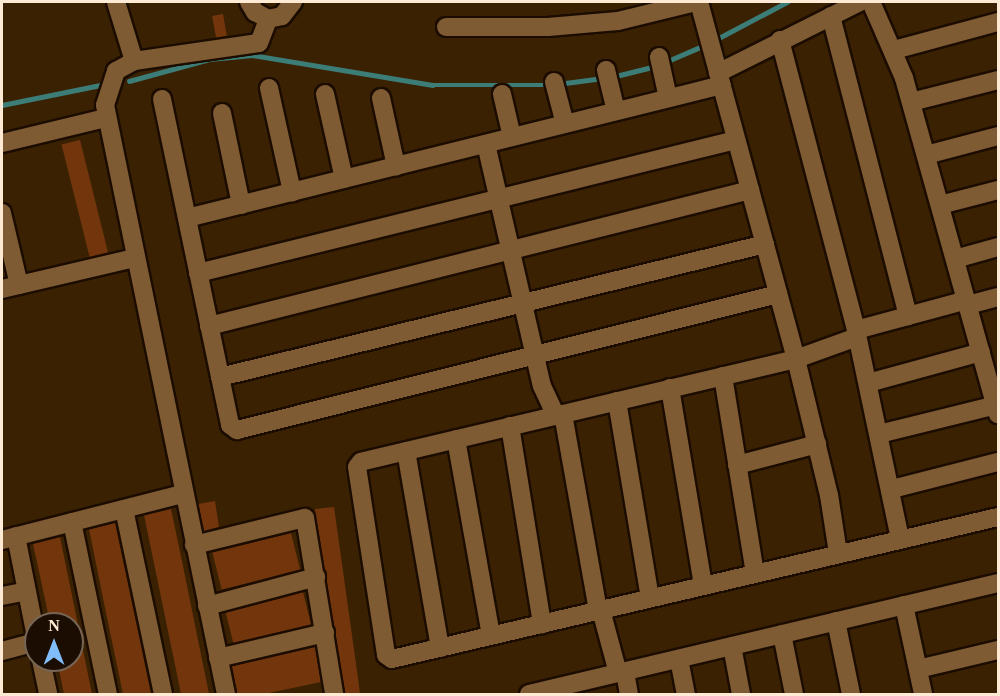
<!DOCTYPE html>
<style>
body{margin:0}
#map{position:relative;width:1000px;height:696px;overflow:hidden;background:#3a2101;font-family:"Times New Roman",serif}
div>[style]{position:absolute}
.stream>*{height:4.5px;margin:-2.25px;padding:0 2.25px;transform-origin:2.25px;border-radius:2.25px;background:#3c7d78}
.building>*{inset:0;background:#73360c;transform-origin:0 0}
.roads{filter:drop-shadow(2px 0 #1c0c00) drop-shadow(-2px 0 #1c0c00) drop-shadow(0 2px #1c0c00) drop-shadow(0 -2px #1c0c00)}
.minor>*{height:18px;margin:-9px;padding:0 9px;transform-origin:9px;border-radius:9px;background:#7e5b32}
span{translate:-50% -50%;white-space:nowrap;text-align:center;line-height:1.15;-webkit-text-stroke:4.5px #1b0d01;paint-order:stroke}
.frame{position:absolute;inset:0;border:3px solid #ffebd5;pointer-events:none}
.north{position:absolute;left:24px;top:612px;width:60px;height:60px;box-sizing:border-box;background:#1b0d01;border:2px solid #766656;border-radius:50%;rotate:0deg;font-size:16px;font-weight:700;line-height:24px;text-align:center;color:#ffebd5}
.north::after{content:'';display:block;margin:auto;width:21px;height:27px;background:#80bdfa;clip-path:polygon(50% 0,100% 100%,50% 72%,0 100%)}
</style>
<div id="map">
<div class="stream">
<i style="left:713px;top:41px;width:84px;rotate:-27.8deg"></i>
<i style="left:663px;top:63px;width:46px;rotate:-23.2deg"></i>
<i style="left:612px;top:77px;width:45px;rotate:-14deg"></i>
<i style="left:129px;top:81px;width:84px;rotate:-15.2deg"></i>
<i style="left:210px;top:59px;width:42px;rotate:-5.4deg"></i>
<i style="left:252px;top:55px;width:183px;rotate:9.4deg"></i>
<i style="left:433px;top:85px;width:117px"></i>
<i style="left:558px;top:84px;width:45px;rotate:-7.6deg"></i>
<i style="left:2px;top:105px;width:100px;rotate:-11.5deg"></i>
</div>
<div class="building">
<i style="left:223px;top:14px;width:22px;height:11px;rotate:80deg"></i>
<i style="left:80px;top:140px;width:116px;height:19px;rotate:76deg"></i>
<i style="clip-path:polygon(215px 501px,219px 527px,204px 531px,198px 504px)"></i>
<i style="clip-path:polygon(334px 507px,358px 678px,360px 694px,345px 694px,315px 514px,315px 509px)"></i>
<i style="clip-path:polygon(171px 509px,183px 566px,209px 694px,181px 694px,144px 515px)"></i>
<i style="clip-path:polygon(115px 523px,140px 641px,151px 694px,123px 694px,105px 608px,89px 529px)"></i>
<i style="left:291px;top:533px;width:38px;height:81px;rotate:76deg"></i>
<i style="clip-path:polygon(60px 537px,76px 615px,92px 694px,64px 694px,57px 660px,72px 660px,72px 624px,50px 624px,46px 604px,33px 544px)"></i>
<i style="left:303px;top:592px;width:34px;height:80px;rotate:76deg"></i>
<i style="clip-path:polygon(315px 647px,321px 682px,264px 694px,237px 694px,232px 666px)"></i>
</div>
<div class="roads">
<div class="minor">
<i style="left:116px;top:2px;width:62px;rotate:73deg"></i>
<i style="left:249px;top:2px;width:12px;rotate:59deg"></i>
<i style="left:255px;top:12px;width:15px;rotate:28deg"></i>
<i style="left:268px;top:19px;width:14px;rotate:-12deg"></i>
<i style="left:282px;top:16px;width:18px;rotate:-52deg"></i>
<i style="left:699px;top:2px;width:370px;rotate:74.8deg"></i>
<i style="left:796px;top:359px;width:140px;rotate:76.4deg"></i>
<i style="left:829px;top:495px;width:59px;rotate:81.2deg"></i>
<i style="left:871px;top:2px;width:83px;rotate:66.5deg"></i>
<i style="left:904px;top:78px;width:349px;rotate:74.4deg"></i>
<i style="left:831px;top:16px;width:310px;rotate:75.6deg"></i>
<i style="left:446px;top:27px;width:102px"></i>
<i style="left:548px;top:27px;width:70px;rotate:-4.9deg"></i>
<i style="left:618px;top:21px;width:80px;rotate:-13.7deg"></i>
<i style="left:780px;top:40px;width:300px;rotate:75.3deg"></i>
<i style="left:856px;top:330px;width:214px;rotate:78.1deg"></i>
<i style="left:894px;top:50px;width:108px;rotate:-15.1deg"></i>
<i style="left:659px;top:57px;width:42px;rotate:77.6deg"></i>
<i style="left:606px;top:70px;width:42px;rotate:76.3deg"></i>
<i style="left:718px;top:73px;width:159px;rotate:-26.6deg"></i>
<i style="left:554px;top:82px;width:43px;rotate:75.3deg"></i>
<i style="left:269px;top:88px;width:107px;rotate:77.5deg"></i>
<i style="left:325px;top:94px;width:87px;rotate:77.4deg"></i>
<i style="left:502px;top:94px;width:44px;rotate:76.9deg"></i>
<i style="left:381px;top:98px;width:70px;rotate:77.6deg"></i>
<i style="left:162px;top:99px;width:333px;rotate:78.2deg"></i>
<i style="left:230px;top:425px;width:9px;rotate:36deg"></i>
<i style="left:237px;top:430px;width:558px;rotate:-14.11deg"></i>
<i style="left:911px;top:102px;width:90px;rotate:-14.2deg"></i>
<i style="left:222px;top:113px;width:94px;rotate:78.3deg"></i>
<i style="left:2px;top:143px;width:106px;rotate:-13.6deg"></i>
<i style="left:486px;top:144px;width:248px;rotate:77deg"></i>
<i style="left:542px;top:386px;width:33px;rotate:65deg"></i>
<i style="left:926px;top:155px;width:74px;rotate:-14.8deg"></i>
<i style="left:940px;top:205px;width:60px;rotate:-14.5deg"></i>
<i style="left:2px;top:213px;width:74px;rotate:76.7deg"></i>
<i style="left:187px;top:218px;width:551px;rotate:-13.96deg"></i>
<i style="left:955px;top:259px;width:45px;rotate:-15.6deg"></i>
<i style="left:198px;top:273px;width:554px;rotate:-13.89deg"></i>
<i style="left:2px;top:289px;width:136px;rotate:-13.2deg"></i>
<i style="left:968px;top:305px;width:31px;rotate:-15deg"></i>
<i style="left:209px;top:326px;width:558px;rotate:-14.11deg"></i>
<i style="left:856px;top:330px;width:115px;rotate:-15.1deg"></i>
<i style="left:857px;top:337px;width:65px;rotate:160.2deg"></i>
<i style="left:796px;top:359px;width:447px;rotate:166.7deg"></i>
<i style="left:361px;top:462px;width:6px;rotate:129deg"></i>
<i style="left:357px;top:467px;width:190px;rotate:81.2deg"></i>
<i style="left:386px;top:655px;width:7px;rotate:34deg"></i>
<i style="left:392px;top:659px;width:622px;rotate:-13.19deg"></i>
<i style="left:723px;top:376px;width:200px;rotate:80.8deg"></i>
<i style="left:220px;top:377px;width:561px;rotate:-13.71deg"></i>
<i style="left:868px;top:383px;width:117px;rotate:-15.3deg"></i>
<i style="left:670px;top:388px;width:200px;rotate:80.5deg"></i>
<i style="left:617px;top:401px;width:200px;rotate:80.5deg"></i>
<i style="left:563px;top:414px;width:199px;rotate:79.9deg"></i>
<i style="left:510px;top:426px;width:201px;rotate:80.8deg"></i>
<i style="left:879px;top:434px;width:121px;rotate:-13.9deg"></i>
<i style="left:456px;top:439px;width:200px;rotate:79.9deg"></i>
<i style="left:406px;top:451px;width:200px;rotate:80.2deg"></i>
<i style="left:737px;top:465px;width:83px;rotate:-14.7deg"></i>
<i style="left:892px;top:489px;width:109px;rotate:-14.3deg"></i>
<i style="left:124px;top:509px;width:189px;rotate:78.1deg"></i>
<i style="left:72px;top:522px;width:176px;rotate:78.2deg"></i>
<i style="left:16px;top:536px;width:103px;rotate:78.8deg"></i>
<i style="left:2px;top:540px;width:187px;rotate:-14.3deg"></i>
<i style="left:194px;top:545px;width:114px;rotate:-13.7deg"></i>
<i style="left:305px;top:518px;width:178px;rotate:80.6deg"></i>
<i style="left:2px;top:596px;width:25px;rotate:-11deg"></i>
<i style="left:904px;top:605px;width:91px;rotate:77.9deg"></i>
<i style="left:207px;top:606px;width:113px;rotate:-14.9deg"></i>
<i style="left:601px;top:610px;width:65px;rotate:74.9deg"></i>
<i style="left:836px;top:621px;width:75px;rotate:78.4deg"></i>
<i style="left:782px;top:634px;width:61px;rotate:78.7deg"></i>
<i style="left:732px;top:646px;width:49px;rotate:79.4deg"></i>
<i style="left:2px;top:651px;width:35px;rotate:-15deg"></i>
<i style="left:218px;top:658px;width:110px;rotate:-13.2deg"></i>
<i style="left:679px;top:659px;width:36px;rotate:79deg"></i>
<i style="left:41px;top:660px;width:35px;rotate:78deg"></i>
<i style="left:918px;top:669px;width:82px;rotate:-13.4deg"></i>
<i style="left:625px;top:672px;width:22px;rotate:80deg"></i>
<i style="left:226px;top:694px;width:601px;rotate:-101.61deg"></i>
<i style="left:105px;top:105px;width:36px;rotate:-72deg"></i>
<i style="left:116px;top:71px;width:21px;rotate:-29deg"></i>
<i style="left:134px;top:61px;width:126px;rotate:-8.2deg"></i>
<i style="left:259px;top:43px;width:26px;rotate:-69deg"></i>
<i style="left:529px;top:694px;width:482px;rotate:-13.3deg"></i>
</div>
</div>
<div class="frame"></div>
<div class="north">N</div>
</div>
